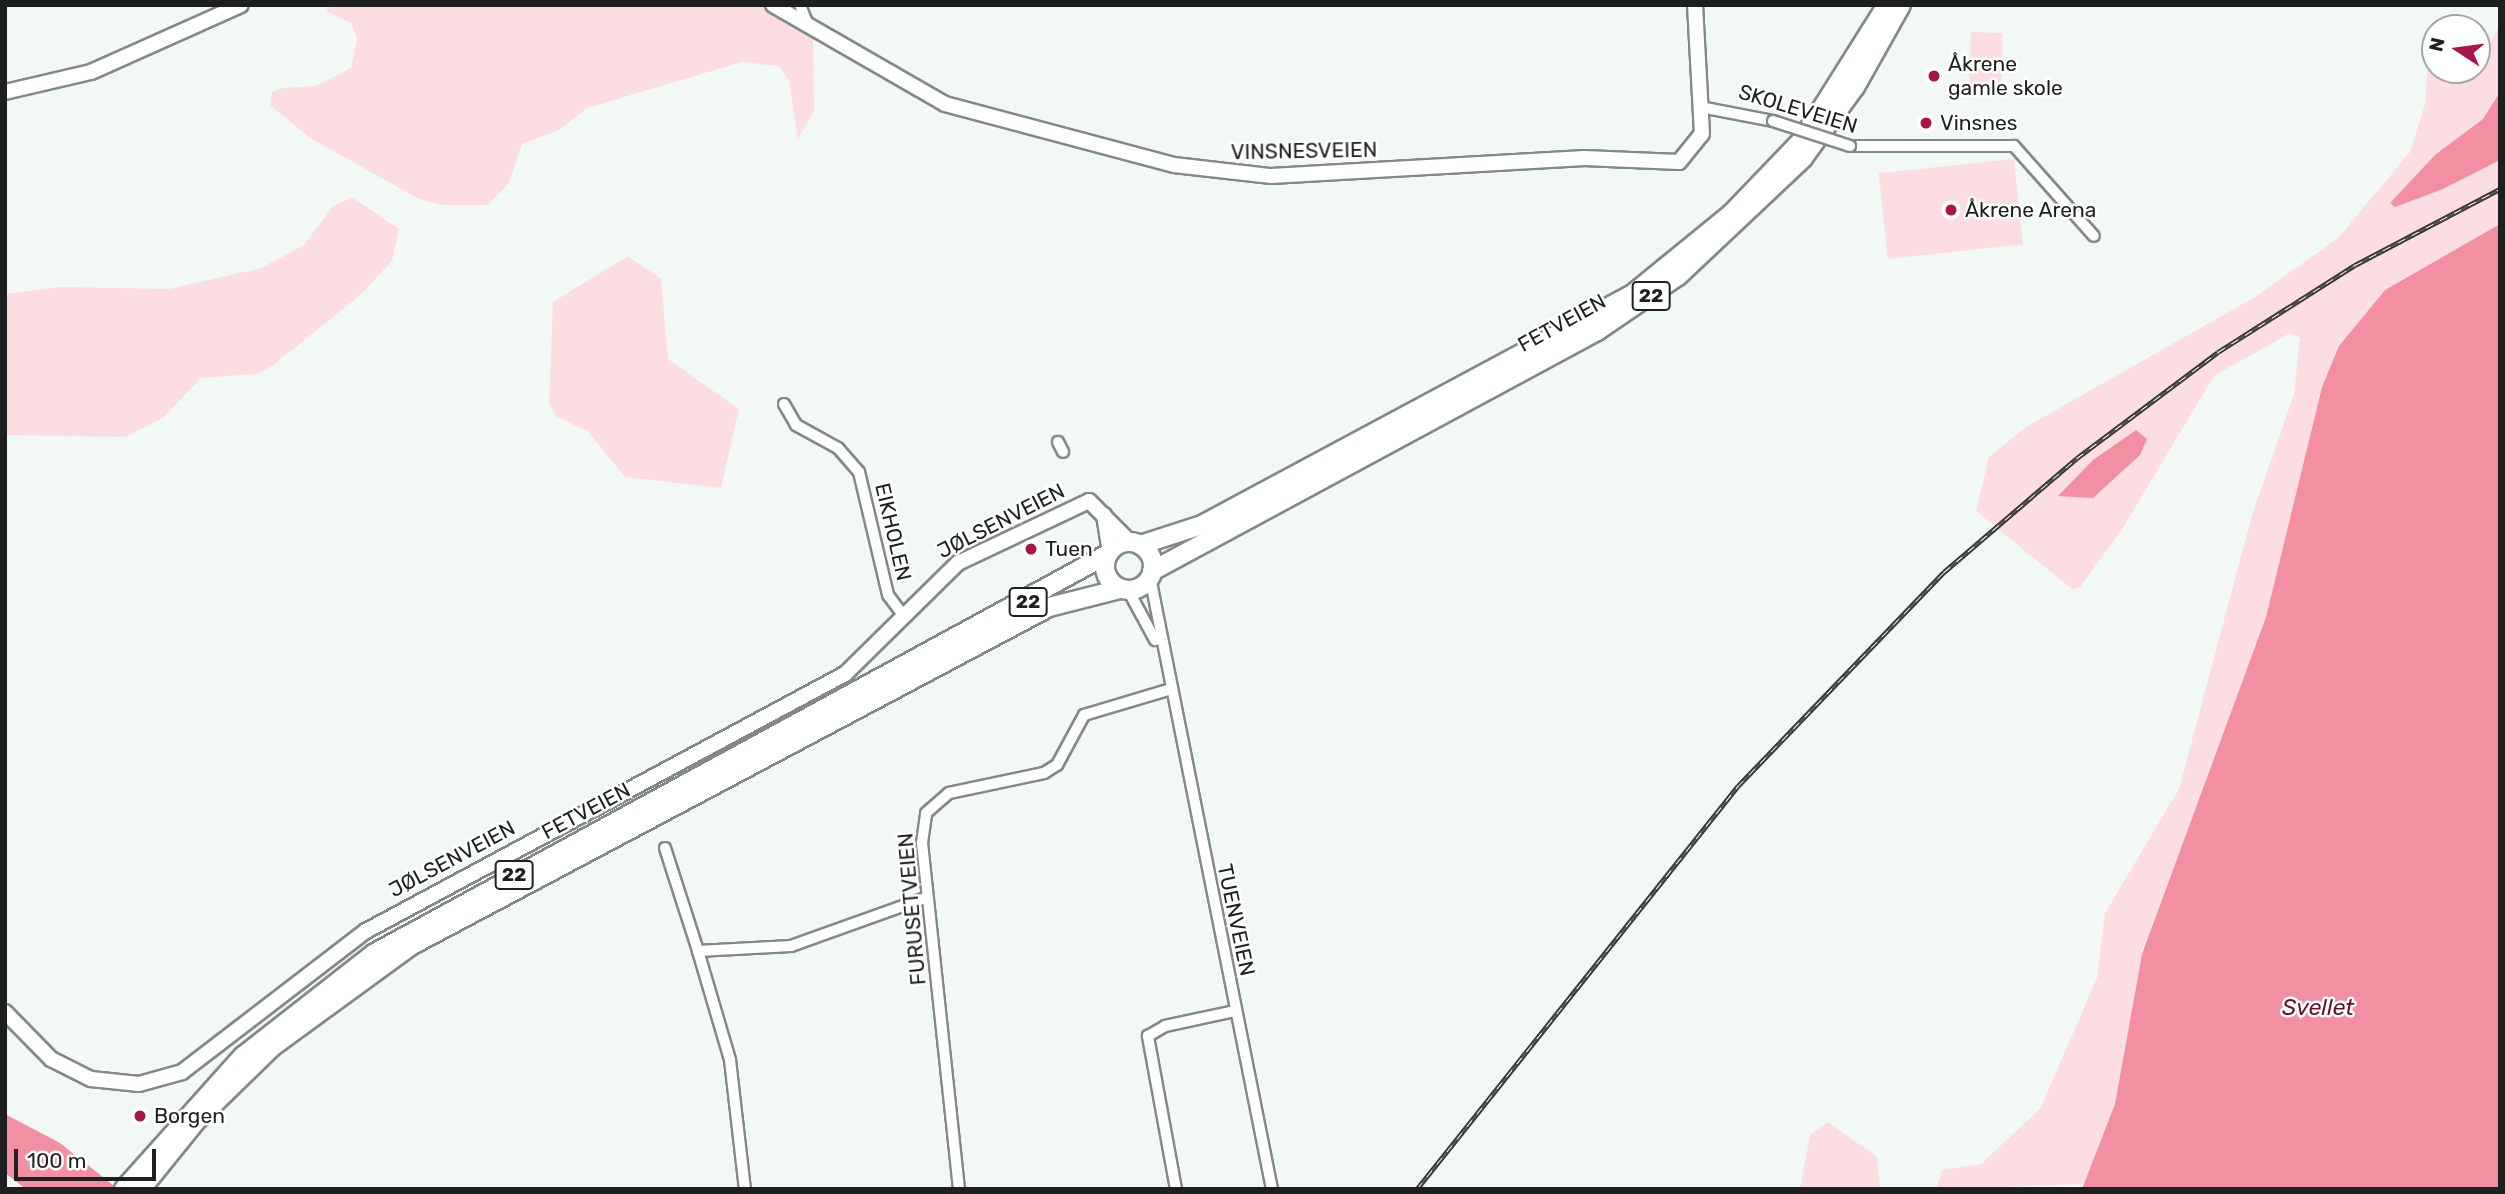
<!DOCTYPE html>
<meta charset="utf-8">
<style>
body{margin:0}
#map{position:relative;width:2505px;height:1194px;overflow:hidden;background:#f2f8f5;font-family:Rubik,sans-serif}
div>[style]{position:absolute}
.green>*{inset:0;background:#fcdee2;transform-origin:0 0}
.water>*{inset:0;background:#f38fa2}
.roads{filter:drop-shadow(2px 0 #838986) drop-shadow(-2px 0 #838986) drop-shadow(0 2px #838986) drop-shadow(0 -2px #838986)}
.minor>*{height:10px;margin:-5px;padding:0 5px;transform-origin:5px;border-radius:5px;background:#fff}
.secondary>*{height:14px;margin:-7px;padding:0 7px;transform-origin:7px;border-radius:7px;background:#fff}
.trunk>*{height:18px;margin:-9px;padding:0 9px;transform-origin:9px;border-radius:9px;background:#fff}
.trunk>.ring{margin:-9px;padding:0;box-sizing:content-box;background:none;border:18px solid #fff;border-radius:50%}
.rail>*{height:5px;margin-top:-2.5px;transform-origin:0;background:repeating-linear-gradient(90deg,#fff 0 8px,#383a39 0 16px);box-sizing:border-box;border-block:2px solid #383a39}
.bridges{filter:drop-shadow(2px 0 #838986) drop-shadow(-2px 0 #838986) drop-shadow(0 2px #838986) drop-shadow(0 -2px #838986)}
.minor-bridge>*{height:10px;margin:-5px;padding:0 5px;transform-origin:5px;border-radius:5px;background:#fff}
.dots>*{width:19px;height:19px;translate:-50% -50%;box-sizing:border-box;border:4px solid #fff;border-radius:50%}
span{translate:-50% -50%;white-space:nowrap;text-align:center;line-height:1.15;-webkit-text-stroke:5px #fff;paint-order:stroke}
.shield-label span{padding:2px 5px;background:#fff;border:2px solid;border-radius:5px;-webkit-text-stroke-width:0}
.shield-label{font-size:19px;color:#1e201f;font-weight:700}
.poi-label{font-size:21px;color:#1e201f}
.left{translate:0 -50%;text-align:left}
.street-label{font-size:21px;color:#1e201f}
.water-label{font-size:23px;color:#690f2c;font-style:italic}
.frame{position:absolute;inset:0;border:7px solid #1e201f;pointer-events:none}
.north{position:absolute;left:2421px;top:14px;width:70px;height:70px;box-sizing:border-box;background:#fff;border:2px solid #a5a6a5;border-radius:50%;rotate:283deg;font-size:19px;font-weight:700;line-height:28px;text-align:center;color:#1e201f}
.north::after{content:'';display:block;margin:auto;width:24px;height:32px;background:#a91549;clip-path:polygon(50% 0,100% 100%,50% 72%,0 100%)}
.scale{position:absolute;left:14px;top:1149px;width:142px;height:32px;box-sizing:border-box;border:4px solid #1e201f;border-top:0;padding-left:9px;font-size:21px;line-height:24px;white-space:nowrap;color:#1e201f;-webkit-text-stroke:5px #fff;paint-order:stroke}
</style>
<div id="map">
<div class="green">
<i style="clip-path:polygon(330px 5px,768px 5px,809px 27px,813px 37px,814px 111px,798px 139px,789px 81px,779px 66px,742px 62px,587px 108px,559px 130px,522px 144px,509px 183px,488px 205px,442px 205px,419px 199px,310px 138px,270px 105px,272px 92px,282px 88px,316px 86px,351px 68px,357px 38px,351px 23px,326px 11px)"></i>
<i style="clip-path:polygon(2500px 24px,2500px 92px,2483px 119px,2436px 154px,2443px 189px,2500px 160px,2500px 224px,2385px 290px,2339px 346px,2322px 387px,2266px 617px,2142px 953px,2115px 1104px,2085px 1184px,1936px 1189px,1942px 1170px,1981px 1164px,2040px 1109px,2097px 978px,2105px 913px,2179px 789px,2252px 515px,2294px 394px,2300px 338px,2290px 333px,2214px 376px,2123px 528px,2080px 587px,2072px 589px,1976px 511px,1989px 457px,2026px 427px,2255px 297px,2338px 238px,2410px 152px,2425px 104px,2428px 62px,2435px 62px,2435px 70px,2477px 70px)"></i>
<i style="left:1971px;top:32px;width:32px;height:64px;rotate:2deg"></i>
<i style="left:2014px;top:159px;width:86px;height:136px;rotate:84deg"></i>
<i style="clip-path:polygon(352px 197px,399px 229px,392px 261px,359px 296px,272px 366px,257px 374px,201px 378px,163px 418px,125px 437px,5px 435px,5px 294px,62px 287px,169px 289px,261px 268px,304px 245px,333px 206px)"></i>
<i style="clip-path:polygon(628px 256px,661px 279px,668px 359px,739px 409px,721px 488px,625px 477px,588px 432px,556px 416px,549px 403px,553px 302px)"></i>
<i style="clip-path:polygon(1828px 1122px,1877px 1157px,1880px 1189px,1800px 1189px,1810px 1135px)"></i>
</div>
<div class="water">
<i style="clip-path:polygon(2500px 92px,2500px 160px,2443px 189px,2395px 207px,2390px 203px,2436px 154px,2483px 119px)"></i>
<i style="clip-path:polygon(2500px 224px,2500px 1189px,2082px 1189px,2115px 1104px,2142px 954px,2266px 617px,2322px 387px,2339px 346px,2385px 290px)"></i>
<i style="clip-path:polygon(2136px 430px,2147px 439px,2140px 455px,2093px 498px,2058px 496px,2093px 460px)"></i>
<i style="clip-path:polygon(5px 1114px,60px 1143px,118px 1189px,26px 1189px,5px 1173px)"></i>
</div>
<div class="roads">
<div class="minor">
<i style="left:800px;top:5px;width:24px;rotate:68deg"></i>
<i style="left:1701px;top:107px;width:73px;rotate:11deg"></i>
<i style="left:1850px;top:146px;width:164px"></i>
<i style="left:2014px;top:146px;width:120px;rotate:48.4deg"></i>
<i style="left:784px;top:404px;width:24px;rotate:60deg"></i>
<i style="left:796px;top:425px;width:48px;rotate:28.7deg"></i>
<i style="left:838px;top:448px;width:32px;rotate:49deg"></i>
<i style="left:859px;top:472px;width:126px;rotate:76.7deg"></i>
<i style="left:888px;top:595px;width:25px;rotate:53deg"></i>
<i style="left:1058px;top:442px;width:11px;rotate:63deg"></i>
<i style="left:1150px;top:577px;width:624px;rotate:78.73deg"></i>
<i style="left:1128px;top:590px;width:57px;rotate:61.6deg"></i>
<i style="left:665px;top:848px;width:108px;rotate:72.2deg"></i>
<i style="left:698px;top:951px;width:93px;rotate:-3.1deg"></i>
<i style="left:791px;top:946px;width:145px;rotate:-19.7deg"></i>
<i style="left:698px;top:951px;width:114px;rotate:73.6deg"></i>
<i style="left:730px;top:1060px;width:130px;rotate:83.4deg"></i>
<i style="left:959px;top:1189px;width:348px;rotate:-96.1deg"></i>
<i style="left:922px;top:843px;width:30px;rotate:-82deg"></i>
<i style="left:926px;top:813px;width:30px;rotate:-41deg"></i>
<i style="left:949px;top:793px;width:97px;rotate:-11.9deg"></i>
<i style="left:1044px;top:773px;width:15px;rotate:-32deg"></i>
<i style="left:1057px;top:765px;width:57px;rotate:-61.6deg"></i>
<i style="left:1084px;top:715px;width:88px;rotate:-16.6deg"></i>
<i style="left:1176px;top:1189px;width:156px;rotate:-100.4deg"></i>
<i style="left:1148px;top:1036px;width:20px;rotate:-30deg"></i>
<i style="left:1165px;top:1026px;width:72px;rotate:-12.1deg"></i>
</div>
<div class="secondary">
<i style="left:773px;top:5px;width:198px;rotate:29.9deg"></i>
<i style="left:945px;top:104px;width:237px;rotate:14.9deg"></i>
<i style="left:1174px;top:165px;width:98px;rotate:6.5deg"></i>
<i style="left:1271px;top:176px;width:314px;rotate:-3.3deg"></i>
<i style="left:1584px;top:158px;width:95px;rotate:2.4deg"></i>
<i style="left:1679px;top:162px;width:36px;rotate:-51deg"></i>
<i style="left:1702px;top:134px;width:129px;rotate:-93.1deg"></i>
<i style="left:5px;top:92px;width:88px;rotate:-13.1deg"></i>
<i style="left:91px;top:72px;width:164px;rotate:-24.1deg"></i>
<i style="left:1104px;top:515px;width:36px;rotate:81deg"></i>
<i style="left:5px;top:1012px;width:66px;rotate:45.6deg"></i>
<i style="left:51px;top:1059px;width:45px;rotate:26.6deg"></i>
<i style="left:91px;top:1079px;width:48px;rotate:5.9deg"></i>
<i style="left:139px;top:1084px;width:45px;rotate:-15.6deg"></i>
<i style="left:182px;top:1072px;width:232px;rotate:-37.5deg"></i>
<i style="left:366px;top:931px;width:544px;rotate:-28.22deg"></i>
<i style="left:845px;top:674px;width:158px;rotate:-44.5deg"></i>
<i style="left:958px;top:563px;width:145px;rotate:-25.3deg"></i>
<i style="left:1089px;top:501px;width:59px;rotate:45deg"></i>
</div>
<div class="trunk">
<i class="ring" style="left:1105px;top:542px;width:30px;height:30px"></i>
<i style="left:1140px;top:545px;width:65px;rotate:-17.9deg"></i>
<i style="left:1202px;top:525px;width:490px;rotate:-28.2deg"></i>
<i style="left:1634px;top:293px;width:125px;rotate:-39.2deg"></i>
<i style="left:1731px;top:214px;width:103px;rotate:-46.2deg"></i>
<i style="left:1802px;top:140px;width:160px;rotate:-57.8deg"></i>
<i style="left:1152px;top:571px;width:506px;rotate:-28.34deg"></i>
<i style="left:1597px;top:331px;width:98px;rotate:-34.2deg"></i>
<i style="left:1678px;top:276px;width:172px;rotate:-43.3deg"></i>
<i style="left:1803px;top:158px;width:88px;rotate:-53.8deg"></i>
<i style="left:1855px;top:87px;width:94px;rotate:-60.7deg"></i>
<i style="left:124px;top:1189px;width:178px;rotate:-48.2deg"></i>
<i style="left:243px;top:1056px;width:167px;rotate:-38deg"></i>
<i style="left:375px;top:953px;width:835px;rotate:-28.56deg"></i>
<i style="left:141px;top:1189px;width:87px;rotate:-51deg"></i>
<i style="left:196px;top:1121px;width:106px;rotate:-44.2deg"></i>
<i style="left:272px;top:1047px;width:173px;rotate:-36.1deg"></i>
<i style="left:412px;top:945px;width:721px;rotate:-27.95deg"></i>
<i style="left:1049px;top:607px;width:73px;rotate:-14.2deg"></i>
</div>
</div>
<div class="rail">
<i style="left:1417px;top:1189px;width:515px;rotate:-51.46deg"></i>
<i style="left:1738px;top:786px;width:297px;rotate:-46.1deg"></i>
<i style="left:1944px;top:572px;width:175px;rotate:-40.6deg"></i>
<i style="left:2077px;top:458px;width:176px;rotate:-36.9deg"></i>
<i style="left:2218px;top:352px;width:162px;rotate:-32.4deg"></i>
<i style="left:2355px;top:265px;width:164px;rotate:-27.7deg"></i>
</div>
<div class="bridges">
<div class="minor-bridge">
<i style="left:1773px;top:121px;width:81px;rotate:18deg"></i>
</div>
</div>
<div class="dots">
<i style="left:1934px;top:76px;background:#a91549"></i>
<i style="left:1926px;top:123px;background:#a91549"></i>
<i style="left:1951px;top:210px;background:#a91549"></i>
<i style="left:1031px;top:549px;background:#a91549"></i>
<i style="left:140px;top:1116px;background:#a91549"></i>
</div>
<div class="shield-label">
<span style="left:1651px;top:296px">22</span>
<span style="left:1028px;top:602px">22</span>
<span style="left:514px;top:875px">22</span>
</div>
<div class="poi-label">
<span class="left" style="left:1948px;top:76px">Åkrene<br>gamle skole</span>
<span class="left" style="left:1940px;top:123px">Vinsnes</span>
<span class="left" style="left:1965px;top:210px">Åkrene Arena</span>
<span class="left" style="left:1045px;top:549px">Tuen</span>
<span class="left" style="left:154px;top:1116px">Borgen</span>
</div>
<div class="street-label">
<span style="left:1798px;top:109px;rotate:17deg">SKOLEVEIEN</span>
<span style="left:1304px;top:151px;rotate:-1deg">VINSNESVEIEN</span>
<span style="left:1562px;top:323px;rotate:-29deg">FETVEIEN</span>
<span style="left:1001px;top:521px;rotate:-27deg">JØLSENVEIEN</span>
<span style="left:893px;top:532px;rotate:77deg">EIKHOLEN</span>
<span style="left:586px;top:811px;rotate:-28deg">FETVEIEN</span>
<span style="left:452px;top:859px;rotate:-28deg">JØLSENVEIEN</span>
<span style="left:912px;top:909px;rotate:-95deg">FURUSETVEIEN</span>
<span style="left:1236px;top:920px;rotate:78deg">TUENVEIEN</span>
</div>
<div class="water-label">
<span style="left:2318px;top:1007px">Svellet</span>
</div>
<div class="frame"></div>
<div class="north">N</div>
<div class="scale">100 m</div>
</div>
